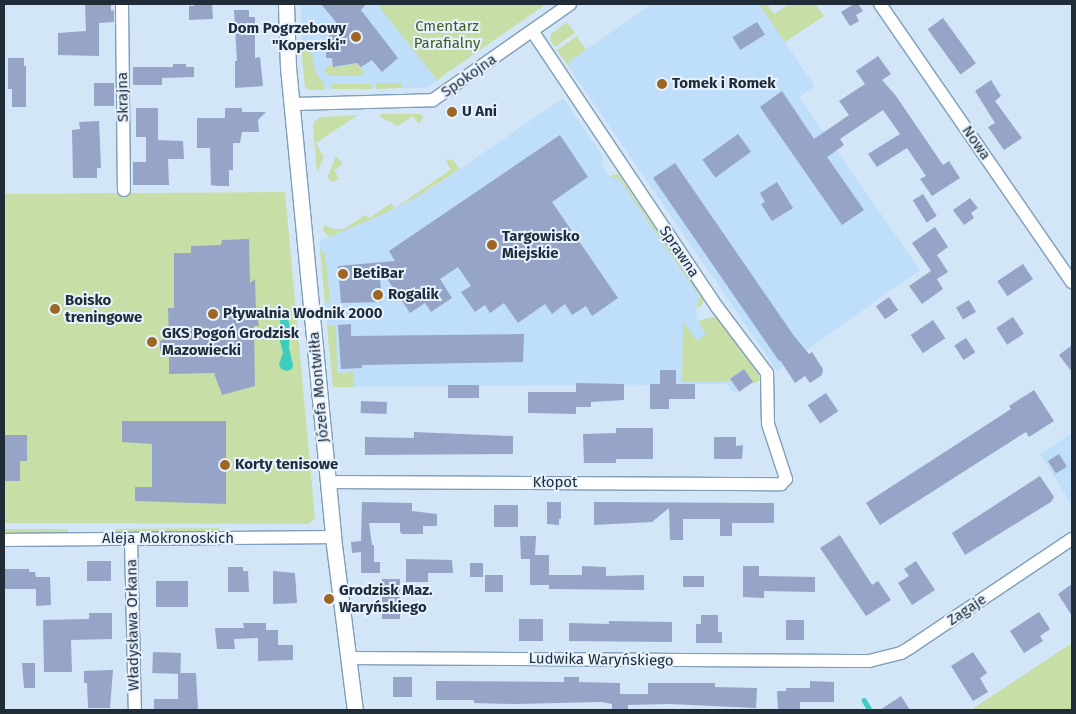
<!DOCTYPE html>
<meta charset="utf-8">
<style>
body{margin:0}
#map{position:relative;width:1076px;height:714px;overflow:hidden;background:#d3e6f8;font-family:"Fira Sans",sans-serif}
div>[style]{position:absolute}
.built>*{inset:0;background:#bfdefa}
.green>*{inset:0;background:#c7dfa6;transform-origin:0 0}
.water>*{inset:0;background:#3ccdc1}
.stream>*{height:4.5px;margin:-2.25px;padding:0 2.25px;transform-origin:2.25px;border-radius:2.25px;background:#3ccdc1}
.building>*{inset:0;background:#95a4c7;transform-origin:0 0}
.roads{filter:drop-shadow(1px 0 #7f9db9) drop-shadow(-1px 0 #7f9db9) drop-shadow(0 1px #7f9db9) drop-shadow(0 -1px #7f9db9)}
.minor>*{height:12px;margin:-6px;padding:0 6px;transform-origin:6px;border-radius:6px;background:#fff}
.tertiary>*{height:15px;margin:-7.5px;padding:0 7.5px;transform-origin:7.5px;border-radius:7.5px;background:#fff}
.dots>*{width:14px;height:14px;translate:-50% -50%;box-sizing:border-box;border:2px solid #e6f2ff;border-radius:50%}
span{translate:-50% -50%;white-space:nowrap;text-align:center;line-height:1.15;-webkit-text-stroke:4px #e6f2ff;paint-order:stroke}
.park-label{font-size:15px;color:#455b1e}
.poi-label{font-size:15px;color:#202c37;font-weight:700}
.right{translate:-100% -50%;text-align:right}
.left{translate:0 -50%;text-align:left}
.street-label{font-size:15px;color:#202c37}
.frame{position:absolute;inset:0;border:5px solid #202c37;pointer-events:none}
</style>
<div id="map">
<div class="built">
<i style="clip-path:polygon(301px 4px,380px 4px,441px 78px,428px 87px,323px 89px,302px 51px)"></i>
<i style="clip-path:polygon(652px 4px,759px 4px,815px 86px,799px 97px,920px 270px,777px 371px,568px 66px,571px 60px)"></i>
<i style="clip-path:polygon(563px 98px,603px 156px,602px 165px,609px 176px,619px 178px,700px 297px,696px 308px,698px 321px,717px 322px,756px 378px,734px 393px,727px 384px,333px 387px,319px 241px,395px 208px,441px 182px)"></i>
<i style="clip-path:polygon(1072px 433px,1072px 505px,1040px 454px)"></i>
</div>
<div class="green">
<i style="clip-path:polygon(377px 4px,546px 4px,437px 80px)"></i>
<i style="clip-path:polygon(759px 4px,767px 4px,774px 14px,789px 4px,815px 4px,824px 16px,785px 42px)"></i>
<i style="clip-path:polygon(567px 22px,575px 33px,555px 47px,550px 40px,551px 34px)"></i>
<i style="clip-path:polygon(577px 36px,586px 50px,571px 60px,568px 66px,557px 50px)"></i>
<i style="clip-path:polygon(301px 48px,308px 49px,312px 53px,315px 71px,319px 78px,324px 82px,325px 90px,309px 90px,305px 87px)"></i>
<i style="clip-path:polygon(357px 63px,364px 71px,362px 76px,330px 76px,324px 71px,328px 65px,339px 67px)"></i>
<i style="clip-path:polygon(376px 83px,401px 83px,402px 87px,426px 87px,376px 89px)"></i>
<i style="left:332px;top:84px;width:39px;height:5px"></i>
<i style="clip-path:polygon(379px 114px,421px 114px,423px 118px,419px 124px,413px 116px,398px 126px,382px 118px)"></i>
<i style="clip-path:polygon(358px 115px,316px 143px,324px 157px,317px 172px,313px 126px,314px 122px,321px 117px)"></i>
<i style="clip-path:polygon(336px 156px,343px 164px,334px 170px,339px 179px,334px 182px,329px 180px,328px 176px)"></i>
<i style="clip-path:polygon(446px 159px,453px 160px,460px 169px,413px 199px,379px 216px,329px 237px,322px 229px,325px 225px,333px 229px,344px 229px,365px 215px,370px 218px,391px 203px,395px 208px,450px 170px)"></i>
<i style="clip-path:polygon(618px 174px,704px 300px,701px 306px,696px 308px,700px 297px,619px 179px,609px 176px)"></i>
<i style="clip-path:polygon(285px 192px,315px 518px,309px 524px,4px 523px,4px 194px)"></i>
<i style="clip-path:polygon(320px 249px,325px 253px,330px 300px,325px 304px)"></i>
<i style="clip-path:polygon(712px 317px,717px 317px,724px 322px,761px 379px,754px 384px,744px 369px,730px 378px,731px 381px,682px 382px,683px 321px,697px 341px,706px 334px,698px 321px)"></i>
<i style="clip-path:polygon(327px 326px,336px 326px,337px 373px,353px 372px,354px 387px,333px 387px)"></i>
<i style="clip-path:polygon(219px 528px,219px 531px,115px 533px,115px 529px)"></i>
<i style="left:4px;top:529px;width:64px;height:5px"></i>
<i style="clip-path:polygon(1072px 643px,1072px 710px,970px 710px,971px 710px)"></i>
</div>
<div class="water">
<i style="clip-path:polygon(284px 316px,288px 319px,290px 326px,289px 348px,293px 365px,292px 369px,287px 371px,281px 369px,279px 364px,283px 353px,280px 341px,282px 336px,280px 320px)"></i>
</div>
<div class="stream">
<i style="left:864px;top:700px;width:12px;rotate:59deg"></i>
</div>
<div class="building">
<i style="clip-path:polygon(85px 4px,111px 4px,111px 11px,114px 10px,114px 22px,99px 23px,99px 56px,58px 55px,58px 33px,86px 31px)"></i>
<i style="clip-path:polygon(194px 4px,212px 4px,213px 19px,189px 20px,189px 6px,194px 6px)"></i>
<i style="clip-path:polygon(321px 4px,366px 4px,361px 10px,398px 58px,382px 72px,372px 60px,361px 67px,357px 63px,333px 67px,332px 58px,326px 58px,326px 39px,340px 27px)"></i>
<i style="clip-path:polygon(854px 4px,858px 4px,863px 11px,856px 15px,859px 21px,850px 26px,841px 12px)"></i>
<i style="clip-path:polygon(234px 10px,249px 10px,249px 17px,255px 17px,255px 58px,260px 57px,263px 86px,235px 88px,235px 61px,237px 61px)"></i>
<i style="left:943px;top:18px;width:56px;height:19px;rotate:54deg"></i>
<i style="left:757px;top:22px;width:15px;height:29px;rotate:58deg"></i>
<i style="clip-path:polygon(878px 56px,891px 74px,882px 80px,896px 96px,943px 165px,949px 161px,960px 178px,932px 196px,920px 179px,926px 176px,907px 148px,877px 167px,868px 154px,900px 134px,883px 110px,840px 139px,844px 145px,827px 157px,864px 210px,842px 225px,760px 107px,782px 91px,814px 139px,849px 115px,839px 101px,865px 84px,856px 71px)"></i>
<i style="clip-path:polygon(8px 58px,24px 58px,24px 66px,26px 66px,26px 107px,12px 107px,12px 89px,8px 89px)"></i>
<i style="clip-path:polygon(173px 64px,186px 64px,186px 67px,194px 67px,194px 77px,162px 78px,162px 85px,133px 85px,133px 67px,173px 67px)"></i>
<i style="clip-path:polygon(991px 80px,1001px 96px,995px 101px,1022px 138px,1004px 150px,988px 127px,995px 123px,975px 91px)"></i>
<i style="left:94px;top:83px;width:20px;height:23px"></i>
<i style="clip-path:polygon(136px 108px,158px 108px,158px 140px,183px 141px,184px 159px,168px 159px,169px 185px,133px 185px,133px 162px,146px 162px,146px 137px,136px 137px)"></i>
<i style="clip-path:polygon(225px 108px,242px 108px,242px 112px,266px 112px,258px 120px,259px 132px,242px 132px,240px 143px,233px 143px,233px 170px,229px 170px,229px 186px,218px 186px,211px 185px,210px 148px,197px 148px,197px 118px,225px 118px)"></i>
<i style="clip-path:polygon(99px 121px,101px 168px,97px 168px,97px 178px,73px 178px,72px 130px,80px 129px,79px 122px)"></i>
<i style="left:738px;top:134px;width:22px;height:44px;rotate:54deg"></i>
<i style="clip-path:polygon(560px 135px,588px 177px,552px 202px,618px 298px,592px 316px,586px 306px,572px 315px,565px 304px,552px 314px,545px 304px,518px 323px,504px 303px,490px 313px,485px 305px,475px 312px,461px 292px,471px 286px,458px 267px,440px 279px,452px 298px,431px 312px,425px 303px,410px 313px,379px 267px,382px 302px,341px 303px,338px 266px,395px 261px,389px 251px)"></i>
<i style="clip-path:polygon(675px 163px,794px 336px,809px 354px,812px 352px,823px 369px,822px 375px,810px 383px,805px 376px,795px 383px,780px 360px,779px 361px,653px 178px)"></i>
<i style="clip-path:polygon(777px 182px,793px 208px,772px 221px,761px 204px,765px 202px,760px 193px)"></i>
<i style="left:923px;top:194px;width:26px;height:12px;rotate:58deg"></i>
<i style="clip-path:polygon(970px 198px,978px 208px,971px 213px,974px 218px,964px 225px,953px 210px)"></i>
<i style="clip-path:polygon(935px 227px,948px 247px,937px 255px,948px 272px,937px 279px,943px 289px,922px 304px,909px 286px,931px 271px,912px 243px)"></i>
<i style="clip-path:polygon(249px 239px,250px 283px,255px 279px,256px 310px,259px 326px,254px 326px,255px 386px,222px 395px,214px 373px,169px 374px,169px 356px,160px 350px,160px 341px,169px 336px,168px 308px,174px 308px,174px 253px,191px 253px,191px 246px,221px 245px,222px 240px)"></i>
<i style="left:1023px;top:264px;width:18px;height:31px;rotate:56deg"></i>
<i style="left:889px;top:297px;width:16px;height:16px;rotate:55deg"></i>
<i style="left:969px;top:300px;width:14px;height:15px;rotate:60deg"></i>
<i style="left:1013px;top:317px;width:20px;height:20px;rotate:57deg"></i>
<i style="left:933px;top:320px;width:22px;height:27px;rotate:56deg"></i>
<i style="clip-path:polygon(351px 324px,351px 336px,524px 334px,523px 362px,362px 365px,362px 368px,341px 369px,338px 325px)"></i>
<i style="left:966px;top:338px;width:17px;height:14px;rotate:57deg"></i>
<i style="clip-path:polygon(1072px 345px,1072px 372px,1059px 355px)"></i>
<i style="left:744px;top:369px;width:16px;height:17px;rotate:55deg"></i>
<i style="clip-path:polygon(660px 370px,676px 370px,676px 384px,695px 384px,695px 399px,669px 399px,669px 409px,650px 409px,650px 384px,660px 384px)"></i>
<i style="clip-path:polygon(576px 383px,624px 384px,624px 400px,591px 402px,591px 407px,576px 407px,576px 414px,528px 413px,528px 392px,576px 392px)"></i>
<i style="left:479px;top:385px;width:13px;height:31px;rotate:90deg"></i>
<i style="clip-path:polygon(1034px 390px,1054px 421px,1029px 437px,1026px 432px,880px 525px,866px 503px,1011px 409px,1009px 406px)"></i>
<i style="left:826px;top:393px;width:22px;height:22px;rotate:56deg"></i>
<i style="left:361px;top:401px;width:26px;height:12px;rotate:2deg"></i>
<i style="clip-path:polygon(122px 421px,226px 421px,226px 504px,135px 501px,135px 487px,152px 487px,152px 444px,122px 442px)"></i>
<i style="clip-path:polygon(616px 428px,653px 428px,653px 459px,616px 459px,616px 463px,584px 463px,583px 434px,616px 433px)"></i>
<i style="clip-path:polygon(414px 432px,513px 436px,513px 454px,365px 455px,365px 437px,414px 438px)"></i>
<i style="clip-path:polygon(4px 435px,27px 435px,27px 461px,20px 461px,20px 481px,4px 481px)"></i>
<i style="clip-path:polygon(714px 437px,736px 437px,736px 446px,743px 445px,742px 459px,714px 459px)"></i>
<i style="left:1059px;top:454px;width:15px;height:13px;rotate:58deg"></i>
<i style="clip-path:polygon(1040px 476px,1054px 497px,1051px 502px,965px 555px,952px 533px)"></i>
<i style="clip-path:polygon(362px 502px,412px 503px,412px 511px,437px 514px,437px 526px,423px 526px,423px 534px,402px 534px,400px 532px,400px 523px,369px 523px,372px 545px,374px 545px,374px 562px,380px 562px,380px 573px,361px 573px,361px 552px,352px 553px,351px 542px,361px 541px)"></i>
<i style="clip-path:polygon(547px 502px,561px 502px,561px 519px,559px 519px,559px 525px,547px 524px)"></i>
<i style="clip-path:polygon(594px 502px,774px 503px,774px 523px,732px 523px,732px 536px,720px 536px,720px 519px,683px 519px,683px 540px,670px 540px,669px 508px,652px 522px,594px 525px)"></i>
<i style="left:494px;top:505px;width:24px;height:22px"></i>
<i style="clip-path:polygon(840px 535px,872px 585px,878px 581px,891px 600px,866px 616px,820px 548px)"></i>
<i style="clip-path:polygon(520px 536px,536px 536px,535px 555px,549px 555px,549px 575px,582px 575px,582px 566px,606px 567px,606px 576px,644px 575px,644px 590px,549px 589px,549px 585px,530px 585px,530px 559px,521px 559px)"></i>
<i style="clip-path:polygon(406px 559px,452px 560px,453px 573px,428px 573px,428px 582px,406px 582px)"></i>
<i style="left:87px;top:561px;width:24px;height:20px"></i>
<i style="clip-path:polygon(916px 561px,935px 590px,912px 605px,898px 583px,909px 576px,904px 569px)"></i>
<i style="left:470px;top:563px;width:13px;height:14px"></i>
<i style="clip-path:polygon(743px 566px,759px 566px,759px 576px,815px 577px,815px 592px,764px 591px,764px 598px,743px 597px)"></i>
<i style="clip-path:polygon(228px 567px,243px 567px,243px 571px,248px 571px,249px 592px,228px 592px)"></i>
<i style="clip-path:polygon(4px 569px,29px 569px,29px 572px,35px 572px,36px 577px,50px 577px,51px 605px,36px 606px,36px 589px,4px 589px)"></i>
<i style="clip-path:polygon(273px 571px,295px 573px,297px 603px,273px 604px)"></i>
<i style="left:485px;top:575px;width:18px;height:17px"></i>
<i style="left:683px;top:576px;width:21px;height:11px"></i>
<i style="left:382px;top:579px;width:18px;height:40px"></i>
<i style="left:156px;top:581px;width:32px;height:26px"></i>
<i style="clip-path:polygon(1072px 584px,1072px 616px,1058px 594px)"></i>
<i style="clip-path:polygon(1039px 612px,1050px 629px,1040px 636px,1043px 641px,1024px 653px,1010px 631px)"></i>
<i style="clip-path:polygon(89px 613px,112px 613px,112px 639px,71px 640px,72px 672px,44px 672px,43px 620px,89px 619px)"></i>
<i style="clip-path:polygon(701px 615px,718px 615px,718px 632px,722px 632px,722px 643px,696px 643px,696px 624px,701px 624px)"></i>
<i style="left:519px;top:619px;width:24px;height:22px"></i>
<i style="left:786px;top:620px;width:18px;height:20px"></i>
<i style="clip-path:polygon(609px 621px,672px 622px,672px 642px,569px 641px,569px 623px,609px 624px)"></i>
<i style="clip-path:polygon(243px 623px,266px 623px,266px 630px,278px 630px,278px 645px,293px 645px,293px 660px,258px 661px,258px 638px,234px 639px,235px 649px,217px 649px,215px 628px,244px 628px)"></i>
<i style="left:153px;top:652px;width:28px;height:21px;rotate:2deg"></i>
<i style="clip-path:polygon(973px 652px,987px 673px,980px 678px,988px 692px,973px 701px,951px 666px)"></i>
<i style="clip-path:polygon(22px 663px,35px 663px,35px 688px,24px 688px)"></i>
<i style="clip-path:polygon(113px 670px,110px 708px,88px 708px,87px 683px,84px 683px,84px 671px)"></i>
<i style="clip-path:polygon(178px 673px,196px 673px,198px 710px,154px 710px,154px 699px,178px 699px)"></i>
<i style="left:393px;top:677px;width:19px;height:20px"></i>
<i style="clip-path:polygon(564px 677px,579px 677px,579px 682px,620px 683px,620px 694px,648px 694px,648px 683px,715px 683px,715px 687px,757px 688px,756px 708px,670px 704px,628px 705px,628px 710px,612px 710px,612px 704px,602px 702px,515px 704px,474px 703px,474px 700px,436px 700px,436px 681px,564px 682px)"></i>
<i style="clip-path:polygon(810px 681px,834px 682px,834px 702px,800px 702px,800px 710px,778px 710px,777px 691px,786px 691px,786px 688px,810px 688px)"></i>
<i style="clip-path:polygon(901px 696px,910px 710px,880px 710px)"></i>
</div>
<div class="roads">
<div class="minor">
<i style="left:122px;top:4px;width:186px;rotate:89.4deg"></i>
<i style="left:880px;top:4px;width:338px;rotate:55.4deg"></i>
<i style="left:292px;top:104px;width:141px;rotate:-1.6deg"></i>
<i style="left:433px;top:100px;width:167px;rotate:-35deg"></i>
<i style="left:328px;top:482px;width:453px;rotate:0.3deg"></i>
<i style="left:781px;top:484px;width:7px;rotate:-45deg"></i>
<i style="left:786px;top:479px;width:58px;rotate:-108.1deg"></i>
<i style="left:768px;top:424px;width:51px;rotate:-91.1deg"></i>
<i style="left:767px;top:373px;width:83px;rotate:-127.1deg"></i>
<i style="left:717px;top:307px;width:332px;rotate:-123.8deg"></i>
<i style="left:4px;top:540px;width:329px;rotate:-0.5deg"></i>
<i style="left:131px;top:540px;width:170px;rotate:88.7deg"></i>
<i style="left:348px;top:658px;width:521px;rotate:0.33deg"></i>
<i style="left:869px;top:661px;width:33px;rotate:-14deg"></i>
<i style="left:901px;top:653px;width:12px;rotate:-31deg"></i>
<i style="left:911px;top:647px;width:194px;rotate:-33.9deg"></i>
</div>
<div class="tertiary">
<i style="left:286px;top:4px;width:63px;rotate:88.2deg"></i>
<i style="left:288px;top:67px;width:472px;rotate:84.5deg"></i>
<i style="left:333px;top:537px;width:174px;rotate:82.8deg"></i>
</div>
</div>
<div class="dots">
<i style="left:356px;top:37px;background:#9e6623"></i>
<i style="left:662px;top:84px;background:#9e6623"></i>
<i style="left:452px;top:112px;background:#9e6623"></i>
<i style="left:492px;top:245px;background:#9e6623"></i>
<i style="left:343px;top:274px;background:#9e6623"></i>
<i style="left:378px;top:295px;background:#9e6623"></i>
<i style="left:55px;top:309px;background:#9e6623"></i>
<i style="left:213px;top:314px;background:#9e6623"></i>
<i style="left:152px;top:342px;background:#9e6623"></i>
<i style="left:225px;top:465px;background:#9e6623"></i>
<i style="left:329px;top:599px;background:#9e6623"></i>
</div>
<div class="park-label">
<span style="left:447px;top:35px">Cmentarz<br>Parafialny</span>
</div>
<div class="poi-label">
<span class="right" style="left:346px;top:37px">Dom Pogrzebowy<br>"Koperski"</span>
<span class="left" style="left:672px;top:84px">Tomek i Romek</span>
<span class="left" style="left:462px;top:112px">U Ani</span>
<span class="left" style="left:502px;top:245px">Targowisko<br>Miejskie</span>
<span class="left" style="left:353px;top:274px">BetiBar</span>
<span class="left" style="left:388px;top:295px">Rogalik</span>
<span class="left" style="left:65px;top:309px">Boisko<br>treningowe</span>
<span class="left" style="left:223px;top:314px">Pływalnia Wodnik 2000</span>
<span class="left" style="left:162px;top:342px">GKS Pogoń Grodzisk<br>Mazowiecki</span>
<span class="left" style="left:235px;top:465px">Korty tenisowe</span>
<span class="left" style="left:339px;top:599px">Grodzisk Maz.<br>Waryńskiego</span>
</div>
<div class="street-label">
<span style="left:469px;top:76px;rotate:-35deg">Spokojna</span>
<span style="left:123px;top:97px;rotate:-91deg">Skrajna</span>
<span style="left:976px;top:143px;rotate:55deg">Nowa</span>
<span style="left:679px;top:252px;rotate:56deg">Sprawna</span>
<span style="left:319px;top:387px;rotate:-95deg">Józefa Montwiłła</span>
<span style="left:555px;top:483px">Kłopot</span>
<span style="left:168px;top:539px">Aleja Mokronoskich</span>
<span style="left:967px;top:610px;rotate:-34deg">Zagaje</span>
<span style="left:133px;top:625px;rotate:-91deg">Władysława Orkana</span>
<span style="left:601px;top:660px;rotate:1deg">Ludwika Waryńskiego</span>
</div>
<div class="frame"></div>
</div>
